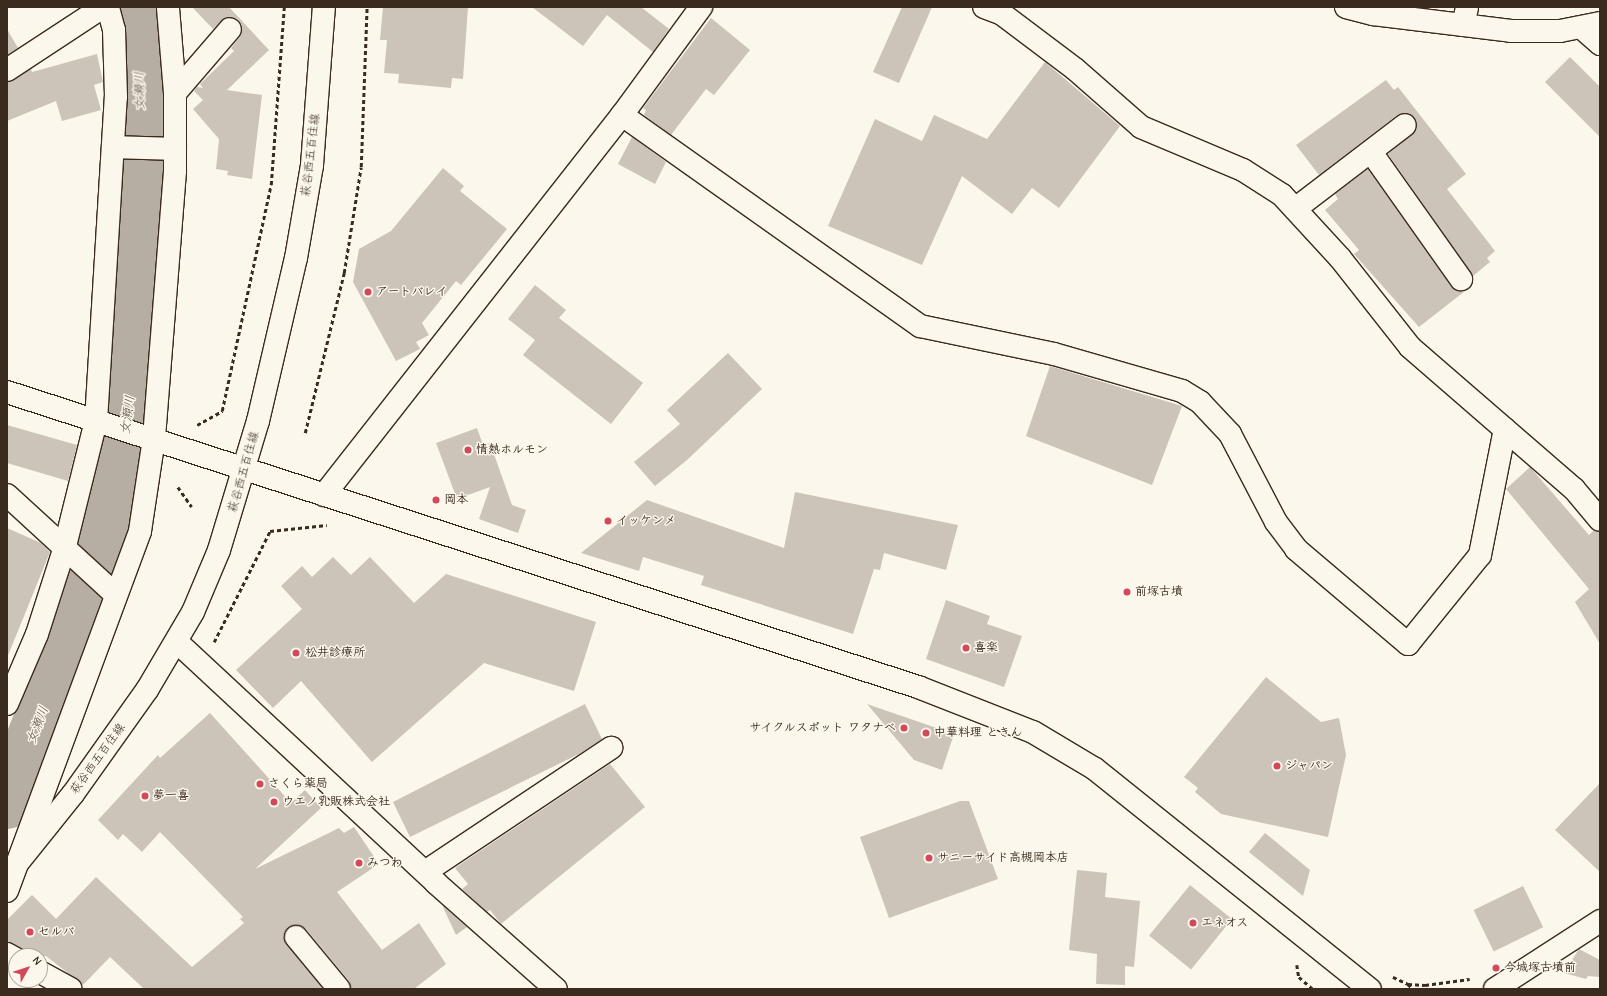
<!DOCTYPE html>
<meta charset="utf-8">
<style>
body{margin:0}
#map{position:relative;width:1607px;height:996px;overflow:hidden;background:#fbf7ec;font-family:"Comic Neue","Klee One",sans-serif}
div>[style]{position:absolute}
.river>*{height:52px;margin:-26px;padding:0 26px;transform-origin:26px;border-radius:26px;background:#b6aea2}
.building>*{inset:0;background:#ccc4b9;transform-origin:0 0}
.path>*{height:2.5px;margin-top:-1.25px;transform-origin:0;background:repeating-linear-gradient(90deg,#3b2a1e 0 4px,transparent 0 7px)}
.roads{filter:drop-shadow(1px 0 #3b2a1e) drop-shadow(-1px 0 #3b2a1e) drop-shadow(0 1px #3b2a1e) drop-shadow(0 -1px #3b2a1e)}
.street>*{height:22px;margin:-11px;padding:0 11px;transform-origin:11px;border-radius:11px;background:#fbf7ec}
.secondary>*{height:22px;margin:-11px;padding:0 11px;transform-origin:11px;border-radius:11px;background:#fbf7ec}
.dots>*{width:11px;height:11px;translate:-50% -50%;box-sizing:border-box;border:2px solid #fbf7ec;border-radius:50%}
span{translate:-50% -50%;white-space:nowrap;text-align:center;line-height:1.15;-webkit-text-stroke:3px #fbf7ec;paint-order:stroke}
.street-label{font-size:12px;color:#3b2a1e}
.poi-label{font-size:12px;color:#3b2a1e;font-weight:700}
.left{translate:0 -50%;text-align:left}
.right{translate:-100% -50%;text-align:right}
.water-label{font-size:13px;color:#605246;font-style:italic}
.frame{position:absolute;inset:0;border:8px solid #3b2a1e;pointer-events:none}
.north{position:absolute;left:8px;top:948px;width:40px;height:40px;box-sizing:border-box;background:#fbf7ec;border:1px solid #aea59a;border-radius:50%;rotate:51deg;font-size:11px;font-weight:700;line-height:16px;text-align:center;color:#3b2a1e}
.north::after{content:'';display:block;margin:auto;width:14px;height:18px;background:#d1495b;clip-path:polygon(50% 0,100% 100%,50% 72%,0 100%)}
</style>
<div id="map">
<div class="river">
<i style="left:7px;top:803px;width:211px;rotate:-68.6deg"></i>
<i style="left:84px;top:607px;width:152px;rotate:-75.5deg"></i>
<i style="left:122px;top:460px;width:62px;rotate:-80.7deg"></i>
<i style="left:132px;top:399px;width:238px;rotate:-87.8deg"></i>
<i style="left:141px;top:161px;width:154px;rotate:-91.5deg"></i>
</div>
<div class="building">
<i style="clip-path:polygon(192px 7px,229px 7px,269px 50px,227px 90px,262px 95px,252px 179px,227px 175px,228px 171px,216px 169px,219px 139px,193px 109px,203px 100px,194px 91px,197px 87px,203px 88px,200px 84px,234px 51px,231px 48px,240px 37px,242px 25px,238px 19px,226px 17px,213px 29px)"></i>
<i style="clip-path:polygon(383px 7px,468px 7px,463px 79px,452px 78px,451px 88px,398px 83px,399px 74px,384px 73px,387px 40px,380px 40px)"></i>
<i style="clip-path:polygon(532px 7px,641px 7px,669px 29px,653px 52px,607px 15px,583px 46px)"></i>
<i style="clip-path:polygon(902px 7px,932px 7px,899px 83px,873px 72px)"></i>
<i style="clip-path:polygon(711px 18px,750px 50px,714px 95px,706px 89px,671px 135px,644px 115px,646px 110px,643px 108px)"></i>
<i style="clip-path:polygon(7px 29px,18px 48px,7px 55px)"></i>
<i style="clip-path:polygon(97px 54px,103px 82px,94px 85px,101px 110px,62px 121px,56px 101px,7px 121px,7px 82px,31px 69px,32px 72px)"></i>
<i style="clip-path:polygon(1570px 57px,1600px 87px,1600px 137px,1545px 82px)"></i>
<i style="clip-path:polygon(1045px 62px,1120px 126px,1059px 208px,1032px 188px,1012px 214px,962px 176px,922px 265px,828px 226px,875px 119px,922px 141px,934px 115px,987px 139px)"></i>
<i style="clip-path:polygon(1386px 80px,1394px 90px,1398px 87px,1466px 174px,1447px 189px,1495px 251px,1487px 258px,1490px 262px,1473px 276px,1388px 154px,1416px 130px,1417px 123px,1410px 114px,1397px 115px,1319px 175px,1296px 145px)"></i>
<i style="clip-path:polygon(632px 137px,666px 162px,655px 184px,618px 164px)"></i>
<i style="clip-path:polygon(443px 168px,464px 186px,460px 191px,507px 229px,461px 285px,456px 281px,422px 323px,429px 335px,416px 342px,420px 349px,396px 361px,353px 282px,359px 249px,391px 231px)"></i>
<i style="clip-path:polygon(1368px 169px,1451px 286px,1456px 290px,1465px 291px,1419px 327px,1354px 254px,1359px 250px,1325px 210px,1338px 199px,1335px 194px)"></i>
<i style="clip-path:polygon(535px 285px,566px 310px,559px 318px,643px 383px,611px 424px,523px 355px,535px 340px,508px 319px)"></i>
<i style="clip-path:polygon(728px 353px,762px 389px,687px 460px,655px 486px,634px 462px,680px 424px,667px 410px)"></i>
<i style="clip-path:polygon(1050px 366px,1182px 406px,1152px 485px,1026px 436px)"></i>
<i style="clip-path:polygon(7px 425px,77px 445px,68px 481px,7px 463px)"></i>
<i style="clip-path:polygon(477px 428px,483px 445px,490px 443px,512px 505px,526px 510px,518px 533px,479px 519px,490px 487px,457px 499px,436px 443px)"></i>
<i style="clip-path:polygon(1530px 467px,1589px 535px,1594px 530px,1600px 532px,1600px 644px,1575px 602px,1589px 589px,1506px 489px)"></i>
<i style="clip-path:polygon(795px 492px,958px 525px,946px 570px,884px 553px,880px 570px,874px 569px,853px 634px,701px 585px,704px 576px,643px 557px,639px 571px,581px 553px,647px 500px,784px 548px)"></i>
<i style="clip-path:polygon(7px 528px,41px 543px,50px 552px,7px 658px)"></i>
<i style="clip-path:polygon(333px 557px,351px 575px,370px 557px,414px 603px,446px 574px,596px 622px,574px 691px,484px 663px,372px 762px,301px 681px,273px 708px,236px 670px,302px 609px,281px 586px,302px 566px,312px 577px)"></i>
<i style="clip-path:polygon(946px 600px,990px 616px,987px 624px,1022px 636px,1004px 687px,926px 659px)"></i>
<i style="clip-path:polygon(1266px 677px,1321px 722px,1339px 718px,1346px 755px,1328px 837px,1221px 814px,1195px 792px,1198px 788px,1184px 777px)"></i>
<i style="clip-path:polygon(585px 704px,602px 739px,579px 754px,410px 837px,393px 802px)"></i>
<i style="clip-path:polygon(867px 704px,954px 734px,942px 770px,914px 760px)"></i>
<i style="clip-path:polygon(210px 713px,291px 803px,305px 790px,321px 808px,255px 869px,339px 828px,344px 833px,354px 827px,379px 864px,337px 892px,382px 950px,419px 923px,446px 964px,414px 989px,351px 989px,349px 981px,306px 929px,294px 925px,284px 932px,284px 939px,323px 989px,144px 989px,110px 957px,83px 985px,46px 956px,28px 956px,22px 948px,7px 941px,7px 920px,32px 895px,56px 919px,96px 877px,192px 967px,244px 923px,240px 919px,243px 917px,160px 832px,142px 852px,123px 834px,118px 840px,98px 820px,158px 755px,160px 758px)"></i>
<i style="clip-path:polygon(610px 764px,645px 807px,501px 924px,490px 910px,487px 912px,462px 889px,468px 884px,455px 868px)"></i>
<i style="clip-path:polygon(1600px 783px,1600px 872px,1555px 830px)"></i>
<i style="clip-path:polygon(960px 801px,969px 801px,998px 879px,889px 918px,860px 837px)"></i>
<i style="clip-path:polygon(1265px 833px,1310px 870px,1303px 896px,1249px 852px)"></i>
<i style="clip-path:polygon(1077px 870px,1107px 873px,1105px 897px,1140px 901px,1134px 967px,1125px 966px,1125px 985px,1096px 984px,1097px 954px,1069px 950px)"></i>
<i style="left:1190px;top:885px;width:54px;height:65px;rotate:39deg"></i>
<i style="left:1523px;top:886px;width:46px;height:55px;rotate:64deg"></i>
<i style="clip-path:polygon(442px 905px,467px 927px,456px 935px)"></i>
<i style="clip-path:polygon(1579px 949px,1600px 960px,1600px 977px,1588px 976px,1586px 979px,1564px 973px)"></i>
</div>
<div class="path">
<i style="left:197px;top:425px;width:29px;rotate:-29deg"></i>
<i style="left:222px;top:411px;width:231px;rotate:-77.8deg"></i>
<i style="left:271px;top:185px;width:178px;rotate:-85.8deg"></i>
<i style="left:305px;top:433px;width:165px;rotate:-76.3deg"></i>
<i style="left:344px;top:273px;width:107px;rotate:-80.9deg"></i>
<i style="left:361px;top:167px;width:160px;rotate:-87.9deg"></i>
<i style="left:178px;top:487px;width:24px;rotate:55deg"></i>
<i style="left:214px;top:642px;width:124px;rotate:-63.2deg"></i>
<i style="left:270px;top:531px;width:57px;rotate:-6deg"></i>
<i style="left:1297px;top:965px;width:12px;rotate:81deg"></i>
<i style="left:1299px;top:977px;width:18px;rotate:41deg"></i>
<i style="left:1393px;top:977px;width:17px;rotate:25deg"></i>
<i style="left:1408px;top:984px;width:17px;rotate:3deg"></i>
<i style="left:1425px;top:985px;width:45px;rotate:-7.6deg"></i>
<i style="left:1408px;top:984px;width:7px;rotate:45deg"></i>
</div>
<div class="roads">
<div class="street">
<i style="left:984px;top:7px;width:19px;rotate:21deg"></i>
<i style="left:1002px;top:14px;width:91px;rotate:37deg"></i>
<i style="left:1075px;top:69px;width:88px;rotate:41.3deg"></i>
<i style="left:1141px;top:127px;width:111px;rotate:22.9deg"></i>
<i style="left:1243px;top:170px;width:46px;rotate:32.7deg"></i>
<i style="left:1282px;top:195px;width:86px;rotate:47.4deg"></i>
<i style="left:1340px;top:258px;width:113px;rotate:51.8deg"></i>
<i style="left:1410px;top:347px;width:217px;rotate:40.9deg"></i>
<i style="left:1574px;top:489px;width:40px;rotate:50deg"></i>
<i style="left:1463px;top:25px;width:18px;rotate:-77deg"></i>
<i style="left:1583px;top:29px;width:23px;rotate:41deg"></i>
<i style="left:7px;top:70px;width:115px;rotate:-33.3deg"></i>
<i style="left:175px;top:93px;width:84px;rotate:-49.3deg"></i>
<i style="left:622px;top:115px;width:365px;rotate:35.3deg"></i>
<i style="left:920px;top:326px;width:137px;rotate:11.8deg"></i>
<i style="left:1054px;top:354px;width:133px;rotate:16.1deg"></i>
<i style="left:1182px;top:391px;width:21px;rotate:31deg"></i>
<i style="left:1200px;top:402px;width:44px;rotate:46.8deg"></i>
<i style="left:1230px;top:434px;width:99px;rotate:62.4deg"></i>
<i style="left:1276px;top:522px;width:34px;rotate:53deg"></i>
<i style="left:1296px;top:549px;width:147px;rotate:40.3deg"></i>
<i style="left:1408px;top:644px;width:114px;rotate:-51deg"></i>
<i style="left:1480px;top:555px;width:128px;rotate:-78.8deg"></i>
<i style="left:113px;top:147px;width:62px;rotate:1.8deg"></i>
<i style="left:1371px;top:152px;width:156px;rotate:54.7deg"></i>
<i style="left:1295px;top:209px;width:138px;rotate:-37.4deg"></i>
<i style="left:7px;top:495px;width:147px;rotate:42.5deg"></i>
<i style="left:177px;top:642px;width:354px;rotate:42.9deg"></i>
<i style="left:436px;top:883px;width:160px;rotate:41.5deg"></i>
<i style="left:7px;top:704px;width:76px;rotate:-66.8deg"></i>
<i style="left:37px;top:634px;width:88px;rotate:-72.2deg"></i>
<i style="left:64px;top:550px;width:133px;rotate:-76.1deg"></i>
<i style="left:96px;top:421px;width:325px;rotate:-86.5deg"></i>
<i style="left:116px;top:97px;width:67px;rotate:-91.7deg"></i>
<i style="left:114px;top:30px;width:24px;rotate:-105deg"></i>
<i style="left:425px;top:872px;width:224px;rotate:-33.7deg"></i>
<i style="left:7px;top:891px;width:384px;rotate:-69.7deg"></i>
<i style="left:140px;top:531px;width:94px;rotate:-81.4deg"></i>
<i style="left:154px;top:438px;width:268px;rotate:-85.5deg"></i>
<i style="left:175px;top:171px;width:78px;rotate:-90deg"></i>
<i style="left:175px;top:93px;width:86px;rotate:-94.7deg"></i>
<i style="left:296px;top:937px;width:67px;rotate:50.4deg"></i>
<i style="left:7px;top:954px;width:10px;rotate:29deg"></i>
<i style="left:40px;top:972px;width:35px;rotate:29deg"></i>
<i style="left:1495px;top:989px;width:125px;rotate:-32.9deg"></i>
</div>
<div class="secondary">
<i style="left:1346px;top:7px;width:28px;rotate:15deg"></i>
<i style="left:1373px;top:14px;width:139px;rotate:7deg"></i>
<i style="left:1511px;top:31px;width:49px"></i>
<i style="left:1560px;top:31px;width:41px;rotate:-11.3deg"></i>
<i style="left:7px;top:392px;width:958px;rotate:17.94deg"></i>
<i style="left:918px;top:687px;width:123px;rotate:21.4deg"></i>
<i style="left:1033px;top:732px;width:72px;rotate:30.8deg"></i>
<i style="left:1095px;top:769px;width:352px;rotate:38.7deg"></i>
<i style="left:324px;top:495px;width:483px;rotate:-51.9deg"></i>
<i style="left:622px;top:115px;width:134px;rotate:-53.8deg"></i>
<i style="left:7px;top:876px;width:105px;rotate:-51.2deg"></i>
<i style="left:73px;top:794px;width:128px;rotate:-54.6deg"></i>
<i style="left:147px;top:690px;width:91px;rotate:-59.5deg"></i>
<i style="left:193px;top:612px;width:67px;rotate:-67.2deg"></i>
<i style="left:219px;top:550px;width:135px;rotate:-73.2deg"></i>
<i style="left:258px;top:421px;width:167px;rotate:-76.9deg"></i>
<i style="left:296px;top:258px;width:94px;rotate:-80.2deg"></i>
<i style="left:312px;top:165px;width:158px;rotate:-85.7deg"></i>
</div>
</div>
<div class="dots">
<i style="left:368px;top:292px;background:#d1495b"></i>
<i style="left:468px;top:450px;background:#d1495b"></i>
<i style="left:436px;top:500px;background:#d1495b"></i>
<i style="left:608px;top:521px;background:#d1495b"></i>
<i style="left:1127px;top:592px;background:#d1495b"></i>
<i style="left:966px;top:648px;background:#d1495b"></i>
<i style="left:296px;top:653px;background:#d1495b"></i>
<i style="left:904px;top:728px;background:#d1495b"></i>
<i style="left:926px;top:733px;background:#d1495b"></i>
<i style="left:1277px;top:766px;background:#d1495b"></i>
<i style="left:260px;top:784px;background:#d1495b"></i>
<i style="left:145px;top:796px;background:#d1495b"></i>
<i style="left:274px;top:802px;background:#d1495b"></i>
<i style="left:929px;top:858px;background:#d1495b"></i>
<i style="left:359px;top:863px;background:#d1495b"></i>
<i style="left:1193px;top:923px;background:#d1495b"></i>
<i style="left:30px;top:932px;background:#d1495b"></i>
<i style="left:1496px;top:968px;background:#d1495b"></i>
</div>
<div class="street-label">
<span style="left:311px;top:155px;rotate:-83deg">萩谷西五百住線</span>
<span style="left:244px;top:472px;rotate:-74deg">萩谷西五百住線</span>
<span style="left:98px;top:759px;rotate:-54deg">萩谷西五百住線</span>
</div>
<div class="poi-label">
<span class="left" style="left:376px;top:292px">アートバレイ</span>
<span class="left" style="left:476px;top:450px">情熱ホルモン</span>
<span class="left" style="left:444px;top:500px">岡本</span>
<span class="left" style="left:616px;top:521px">イッケンメ</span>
<span class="left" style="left:1135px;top:592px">前塚古墳</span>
<span class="left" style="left:974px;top:648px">喜楽</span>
<span class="left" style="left:305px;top:653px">松井診療所</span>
<span class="right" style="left:896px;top:728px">サイクルスポット ワタナベ</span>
<span class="left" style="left:934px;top:733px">中華料理 ときん</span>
<span class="left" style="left:1285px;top:766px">ジャパン</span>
<span class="left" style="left:268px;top:784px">さくら薬局</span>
<span class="left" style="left:153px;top:796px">夢一喜</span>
<span class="left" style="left:282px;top:802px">ウエノ乳販株式会社</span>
<span class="left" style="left:937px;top:858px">サニーサイド高槻岡本店</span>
<span class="left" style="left:367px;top:863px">みつわ</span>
<span class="left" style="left:1201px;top:923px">エネオス</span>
<span class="left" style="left:38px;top:932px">セルバ</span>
<span class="left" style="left:1504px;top:968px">今城塚古墳前</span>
</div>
<div class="water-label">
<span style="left:140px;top:91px;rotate:-91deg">女瀬川</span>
<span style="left:128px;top:415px;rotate:-82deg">女瀬川</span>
<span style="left:38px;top:725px;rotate:-69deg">女瀬川</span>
</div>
<div class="frame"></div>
<div class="north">N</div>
</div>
